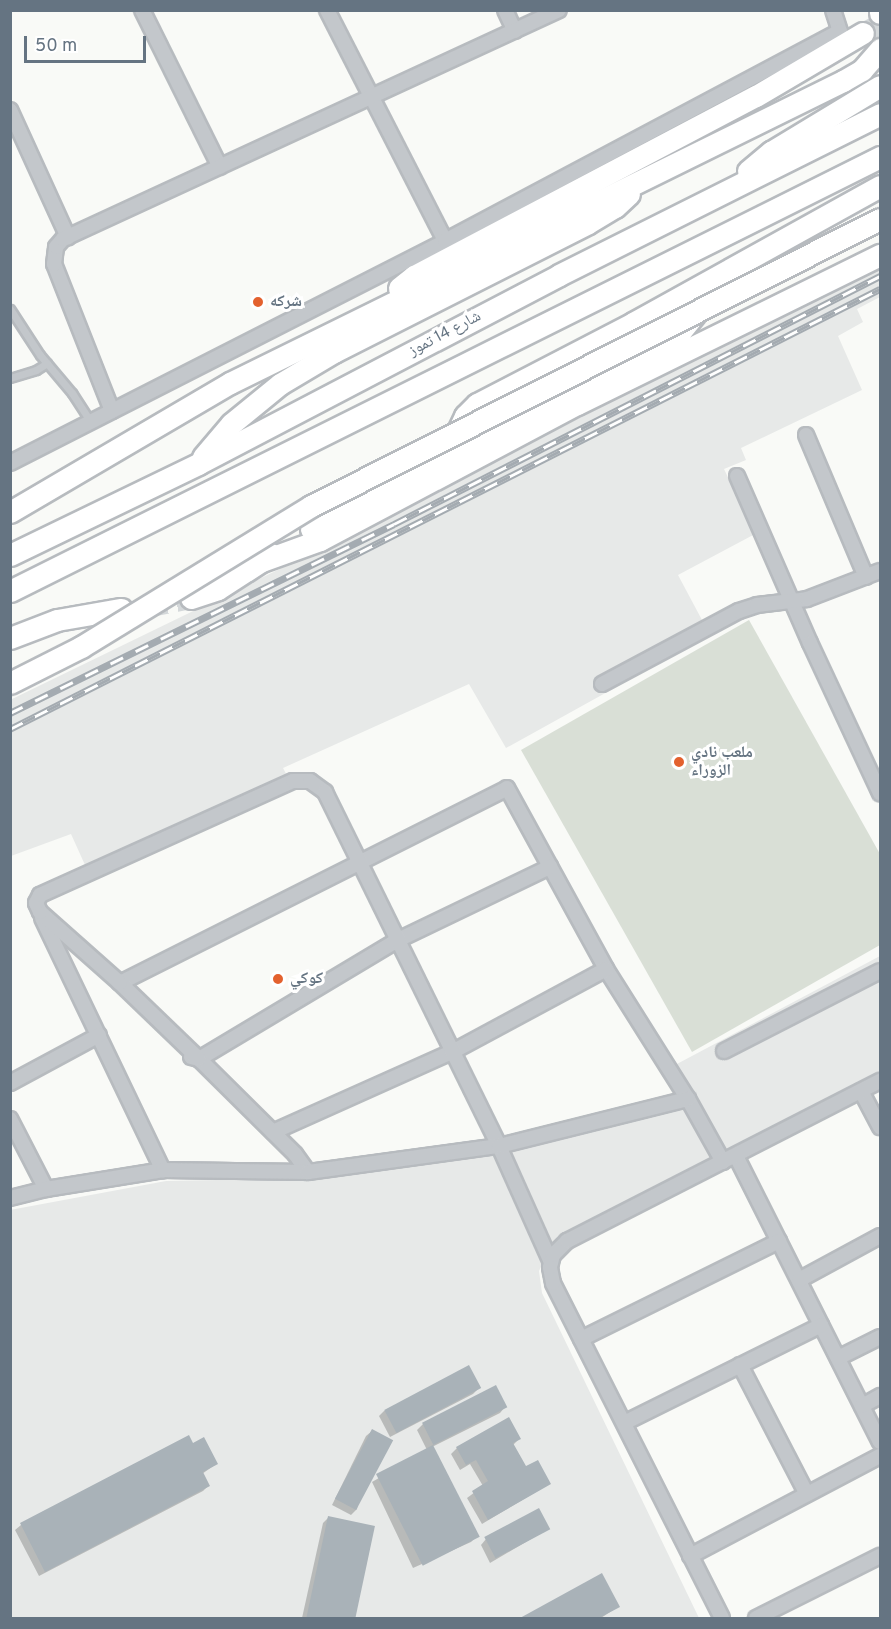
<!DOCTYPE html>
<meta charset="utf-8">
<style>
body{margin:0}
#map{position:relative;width:891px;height:1629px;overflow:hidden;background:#f9faf7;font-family:Overpass,"Noto Naskh Arabic",sans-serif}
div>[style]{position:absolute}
.built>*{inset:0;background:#e7e9e8}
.green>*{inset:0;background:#d9dfd6}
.shadow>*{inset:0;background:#0003}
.building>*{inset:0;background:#a9b2b8;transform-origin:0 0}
.primary-tunnel>*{height:21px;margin-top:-10.5px;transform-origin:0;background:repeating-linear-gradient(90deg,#d4d8da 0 21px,transparent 0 31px)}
.roads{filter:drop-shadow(2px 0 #b7bbbf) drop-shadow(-2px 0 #b7bbbf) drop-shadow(0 2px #b7bbbf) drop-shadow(0 -2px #b7bbbf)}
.service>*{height:7px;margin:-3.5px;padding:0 3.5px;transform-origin:3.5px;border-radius:3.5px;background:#c3c7cb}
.minor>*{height:14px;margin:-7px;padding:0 7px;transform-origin:7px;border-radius:7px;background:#c3c7cb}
.primary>*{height:21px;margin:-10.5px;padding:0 10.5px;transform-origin:10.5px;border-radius:10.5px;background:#fff}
.rail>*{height:7px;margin-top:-3.5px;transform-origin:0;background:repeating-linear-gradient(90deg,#fff 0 14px,#a4abb1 0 28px);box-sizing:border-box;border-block:2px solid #a4abb1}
.bridges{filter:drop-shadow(2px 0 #b7bbbf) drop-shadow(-2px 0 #b7bbbf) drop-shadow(0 2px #b7bbbf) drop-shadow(0 -2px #b7bbbf)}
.primary-bridge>*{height:21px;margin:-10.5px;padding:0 10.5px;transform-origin:10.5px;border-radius:10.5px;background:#fff}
.dots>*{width:16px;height:16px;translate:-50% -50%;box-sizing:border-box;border:3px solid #fff;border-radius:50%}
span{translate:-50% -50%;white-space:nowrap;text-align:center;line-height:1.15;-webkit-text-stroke:6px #fff;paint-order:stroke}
.poi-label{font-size:16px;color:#657482;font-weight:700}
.left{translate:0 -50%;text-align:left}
.street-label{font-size:16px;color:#657482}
.frame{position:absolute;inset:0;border:12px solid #657482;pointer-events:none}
.scale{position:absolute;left:24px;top:36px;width:122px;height:27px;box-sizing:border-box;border:3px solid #657482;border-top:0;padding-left:8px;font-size:18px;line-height:21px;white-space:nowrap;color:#657482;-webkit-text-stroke:4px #fff;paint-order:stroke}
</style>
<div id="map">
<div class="built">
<i style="clip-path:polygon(880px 263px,880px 297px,857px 309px,863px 322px,838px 336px,862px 390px,741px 448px,746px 460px,724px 469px,755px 534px,678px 575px,710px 635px,506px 748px,469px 684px,283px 768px,293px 787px,85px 865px,71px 834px,11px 856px,10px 700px,405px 508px)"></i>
<i style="clip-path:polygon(880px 956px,880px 1073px,553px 1242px,539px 1271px,542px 1293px,699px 1618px,11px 1618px,10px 1210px,166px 1181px,313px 1178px,528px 1146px,697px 1103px,675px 1065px)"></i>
</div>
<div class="green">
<i style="clip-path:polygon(749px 620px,880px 854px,880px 945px,692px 1052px,521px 750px)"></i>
</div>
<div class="shadow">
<i style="clip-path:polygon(479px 1388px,473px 1394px,390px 1437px,379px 1416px,384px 1411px)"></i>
<i style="clip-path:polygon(505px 1407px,500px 1413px,432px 1447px,477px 1536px,471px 1542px,413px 1568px,372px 1482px,427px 1450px,417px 1430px,423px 1424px)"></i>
<i style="clip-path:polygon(372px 1431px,357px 1509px,351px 1515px,332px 1505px,366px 1436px)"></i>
<i style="clip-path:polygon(519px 1439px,513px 1445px,526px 1468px,549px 1484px,482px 1524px,467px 1498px,483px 1486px,470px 1464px,460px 1470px,451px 1454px,457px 1448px)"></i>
<i style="clip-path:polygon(193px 1445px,216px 1464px,202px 1474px,208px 1486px,203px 1491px,39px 1576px,15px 1530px,21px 1525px)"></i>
<i style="clip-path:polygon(328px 1518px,373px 1527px,353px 1618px,302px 1618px,323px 1523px)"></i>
<i style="clip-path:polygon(548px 1529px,490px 1563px,481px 1545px,486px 1539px)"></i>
<i style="clip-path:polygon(602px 1575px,619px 1606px,601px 1618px,523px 1618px)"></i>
</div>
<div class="building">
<i style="left:469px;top:1365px;width:26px;height:96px;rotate:62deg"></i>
<i style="left:496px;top:1385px;width:25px;height:83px;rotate:63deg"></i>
<i style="clip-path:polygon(509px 1417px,521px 1439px,513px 1443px,526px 1466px,538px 1460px,551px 1484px,488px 1520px,472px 1491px,488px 1481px,476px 1460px,466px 1465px,456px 1447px)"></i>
<i style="left:372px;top:1429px;width:24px;height:79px;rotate:28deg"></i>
<i style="clip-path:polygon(189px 1435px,193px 1443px,204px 1437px,218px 1464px,203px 1472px,210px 1486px,45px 1572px,20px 1523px)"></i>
<i style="left:433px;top:1445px;width:103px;height:64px;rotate:63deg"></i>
<i style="left:539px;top:1508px;width:24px;height:62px;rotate:62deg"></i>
<i style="left:328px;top:1516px;width:48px;height:104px;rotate:12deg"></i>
<i style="clip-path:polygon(602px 1573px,620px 1607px,599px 1618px,520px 1618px)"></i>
</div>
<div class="primary-tunnel">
<i style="left:863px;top:33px;width:19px;rotate:-28deg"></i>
<i style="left:146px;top:607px;width:46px;rotate:-11.3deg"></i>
</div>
<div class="roads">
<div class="service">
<i style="left:10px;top:309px;width:55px;rotate:56.9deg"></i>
<i style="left:40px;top:355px;width:50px;rotate:49.9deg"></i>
<i style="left:72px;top:393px;width:35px;rotate:57deg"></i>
<i style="left:10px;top:378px;width:27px;rotate:-17deg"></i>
<i style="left:36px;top:370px;width:13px;rotate:-32deg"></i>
</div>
<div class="minor">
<i style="left:142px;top:10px;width:175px;rotate:63.6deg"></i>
<i style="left:327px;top:10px;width:259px;rotate:62.9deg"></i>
<i style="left:505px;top:10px;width:23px;rotate:65deg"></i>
<i style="left:833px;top:10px;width:32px;rotate:72deg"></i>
<i style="left:10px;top:110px;width:140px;rotate:65.5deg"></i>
<i style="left:112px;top:411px;width:158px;rotate:-111.5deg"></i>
<i style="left:54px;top:264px;width:17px;rotate:-83deg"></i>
<i style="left:56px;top:247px;width:11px;rotate:-49deg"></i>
<i style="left:63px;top:239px;width:546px;rotate:-24.78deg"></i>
<i style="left:806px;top:435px;width:154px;rotate:67.1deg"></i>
<i style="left:10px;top:463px;width:488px;rotate:-27deg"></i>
<i style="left:445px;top:241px;width:447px;rotate:-28deg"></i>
<i style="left:737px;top:476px;width:182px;rotate:66.4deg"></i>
<i style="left:810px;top:643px;width:166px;rotate:65deg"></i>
<i style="left:602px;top:684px;width:155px;rotate:-28.1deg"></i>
<i style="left:739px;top:611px;width:19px;rotate:-18deg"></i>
<i style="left:757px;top:605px;width:50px;rotate:-6.8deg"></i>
<i style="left:807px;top:599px;width:78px;rotate:-21deg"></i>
<i style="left:42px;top:918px;width:280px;rotate:64.4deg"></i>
<i style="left:120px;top:983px;width:433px;rotate:-26.7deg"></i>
<i style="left:507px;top:788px;width:206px;rotate:61.3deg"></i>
<i style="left:606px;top:969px;width:154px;rotate:57.8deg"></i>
<i style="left:688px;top:1099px;width:72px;rotate:60.9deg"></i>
<i style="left:724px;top:1051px;width:175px;rotate:-27.1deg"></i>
<i style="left:191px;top:1057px;width:8px;rotate:14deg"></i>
<i style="left:199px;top:1059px;width:232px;rotate:-30.9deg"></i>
<i style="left:398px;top:940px;width:169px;rotate:-25.7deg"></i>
<i style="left:10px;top:1083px;width:101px;rotate:-28.3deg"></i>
<i style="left:861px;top:1091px;width:41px;rotate:62.2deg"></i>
<i style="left:10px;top:1119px;width:79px;rotate:62.8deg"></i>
<i style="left:273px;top:1132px;width:196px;rotate:-24.1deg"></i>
<i style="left:452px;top:1052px;width:175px;rotate:-28.3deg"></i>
<i style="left:736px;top:1156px;width:320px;rotate:63.3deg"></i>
<i style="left:308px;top:1172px;width:22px;rotate:-126deg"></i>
<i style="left:295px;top:1154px;width:135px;rotate:-135.3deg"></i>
<i style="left:199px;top:1059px;width:110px;rotate:-136.1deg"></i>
<i style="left:120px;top:983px;width:107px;rotate:-138.4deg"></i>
<i style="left:40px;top:912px;width:10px;rotate:-114deg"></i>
<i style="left:36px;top:903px;width:9px;rotate:-63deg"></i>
<i style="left:40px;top:895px;width:277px;rotate:-24.3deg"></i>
<i style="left:293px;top:781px;width:17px"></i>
<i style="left:310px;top:781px;width:19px;rotate:36deg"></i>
<i style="left:325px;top:792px;width:394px;rotate:63.8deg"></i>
<i style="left:499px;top:1146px;width:127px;rotate:65.9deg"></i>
<i style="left:10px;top:1198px;width:37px;rotate:-14deg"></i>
<i style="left:46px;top:1189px;width:119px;rotate:-9.2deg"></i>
<i style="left:163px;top:1170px;width:145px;rotate:0.8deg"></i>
<i style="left:308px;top:1172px;width:193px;rotate:-7.8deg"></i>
<i style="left:499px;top:1146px;width:195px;rotate:-14deg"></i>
<i style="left:799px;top:1280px;width:92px;rotate:-28.5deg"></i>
<i style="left:581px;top:1339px;width:221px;rotate:-26.3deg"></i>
<i style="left:838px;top:1358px;width:47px;rotate:-26.6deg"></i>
<i style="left:740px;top:1365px;width:145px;rotate:62.6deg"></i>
<i style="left:862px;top:1406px;width:21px;rotate:-29deg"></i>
<i style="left:624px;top:1423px;width:220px;rotate:-26.4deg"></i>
<i style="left:690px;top:1556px;width:215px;rotate:-27.8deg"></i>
<i style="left:722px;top:1618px;width:375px;rotate:-116.8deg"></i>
<i style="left:553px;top:1283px;width:16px;rotate:-101deg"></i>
<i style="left:550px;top:1267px;width:12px;rotate:-76deg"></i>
<i style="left:553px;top:1255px;width:20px;rotate:-45deg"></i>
<i style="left:567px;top:1241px;width:352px;rotate:-27.1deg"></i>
<i style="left:756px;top:1618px;width:139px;rotate:-26.6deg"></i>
</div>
<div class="primary">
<i style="left:880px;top:10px;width:3px;rotate:90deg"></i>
<i style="left:748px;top:171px;width:30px;rotate:-40deg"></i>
<i style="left:771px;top:152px;width:127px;rotate:-31.2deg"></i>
<i style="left:399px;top:288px;width:19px;rotate:-39deg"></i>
<i style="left:414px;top:276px;width:386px;rotate:-27.8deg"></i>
<i style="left:756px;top:96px;width:124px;rotate:-30.5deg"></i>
<i style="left:458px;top:431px;width:17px;rotate:-65deg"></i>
<i style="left:465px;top:416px;width:17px;rotate:-45deg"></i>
<i style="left:477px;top:404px;width:176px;rotate:-27.4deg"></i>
<i style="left:633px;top:323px;width:282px;rotate:-29deg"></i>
<i style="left:203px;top:457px;width:43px;rotate:-49.7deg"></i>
<i style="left:231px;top:424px;width:63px;rotate:-39.2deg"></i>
<i style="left:280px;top:384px;width:63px;rotate:-30.7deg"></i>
<i style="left:334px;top:352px;width:285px;rotate:-26.9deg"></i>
<i style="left:588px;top:223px;width:31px;rotate:-31deg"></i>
<i style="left:615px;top:207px;width:19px;rotate:-43deg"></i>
<i style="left:10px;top:512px;width:255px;rotate:-30.4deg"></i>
<i style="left:230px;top:383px;width:683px;rotate:-26.23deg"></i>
<i style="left:843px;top:81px;width:22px;rotate:-30deg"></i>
<i style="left:862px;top:70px;width:28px;rotate:-49deg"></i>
<i style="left:311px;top:529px;width:88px;rotate:-30.1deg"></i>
<i style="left:387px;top:485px;width:310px;rotate:-27.1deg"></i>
<i style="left:663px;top:344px;width:22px;rotate:-36deg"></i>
<i style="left:681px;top:331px;width:22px;rotate:-51deg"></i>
<i style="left:10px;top:555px;width:209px;rotate:-25.8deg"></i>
<i style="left:198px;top:464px;width:407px;rotate:-27.6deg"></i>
<i style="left:559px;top:275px;width:359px;rotate:-26.6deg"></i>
<i style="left:262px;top:561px;width:62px;rotate:-19.9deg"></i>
<i style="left:320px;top:540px;width:291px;rotate:-27.9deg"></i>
<i style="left:577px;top:404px;width:338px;rotate:-26.2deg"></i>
<i style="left:10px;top:591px;width:972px;rotate:-26.51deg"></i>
<i style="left:191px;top:598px;width:28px;rotate:-18deg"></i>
<i style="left:218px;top:589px;width:64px;rotate:-32.9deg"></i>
<i style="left:10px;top:638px;width:50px;rotate:-21deg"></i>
<i style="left:57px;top:620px;width:65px;rotate:-9.8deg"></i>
</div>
</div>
<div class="rail">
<i style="left:10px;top:713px;width:428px;rotate:-26.2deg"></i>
<i style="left:394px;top:524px;width:546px;rotate:-27.03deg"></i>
<i style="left:10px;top:729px;width:975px;rotate:-26.83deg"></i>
</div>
<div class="bridges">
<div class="primary-bridge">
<i style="left:10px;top:683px;width:80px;rotate:-26.9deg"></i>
<i style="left:81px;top:647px;width:270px;rotate:-31.5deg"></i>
<i style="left:311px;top:506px;width:637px;rotate:-26.77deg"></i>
</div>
</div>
<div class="dots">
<i style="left:258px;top:302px;background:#e3612e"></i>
<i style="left:679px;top:762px;background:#e3612e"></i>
<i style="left:278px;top:979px;background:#e3612e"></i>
</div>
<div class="poi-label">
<span class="left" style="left:270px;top:302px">شركه</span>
<span class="left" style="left:691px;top:762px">ملعب نادي<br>الزوراء</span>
<span class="left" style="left:290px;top:979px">كوكي</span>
</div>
<div class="street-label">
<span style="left:445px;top:334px;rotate:-28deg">شارع 14 تموز</span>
</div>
<div class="frame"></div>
<div class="scale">50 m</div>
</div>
